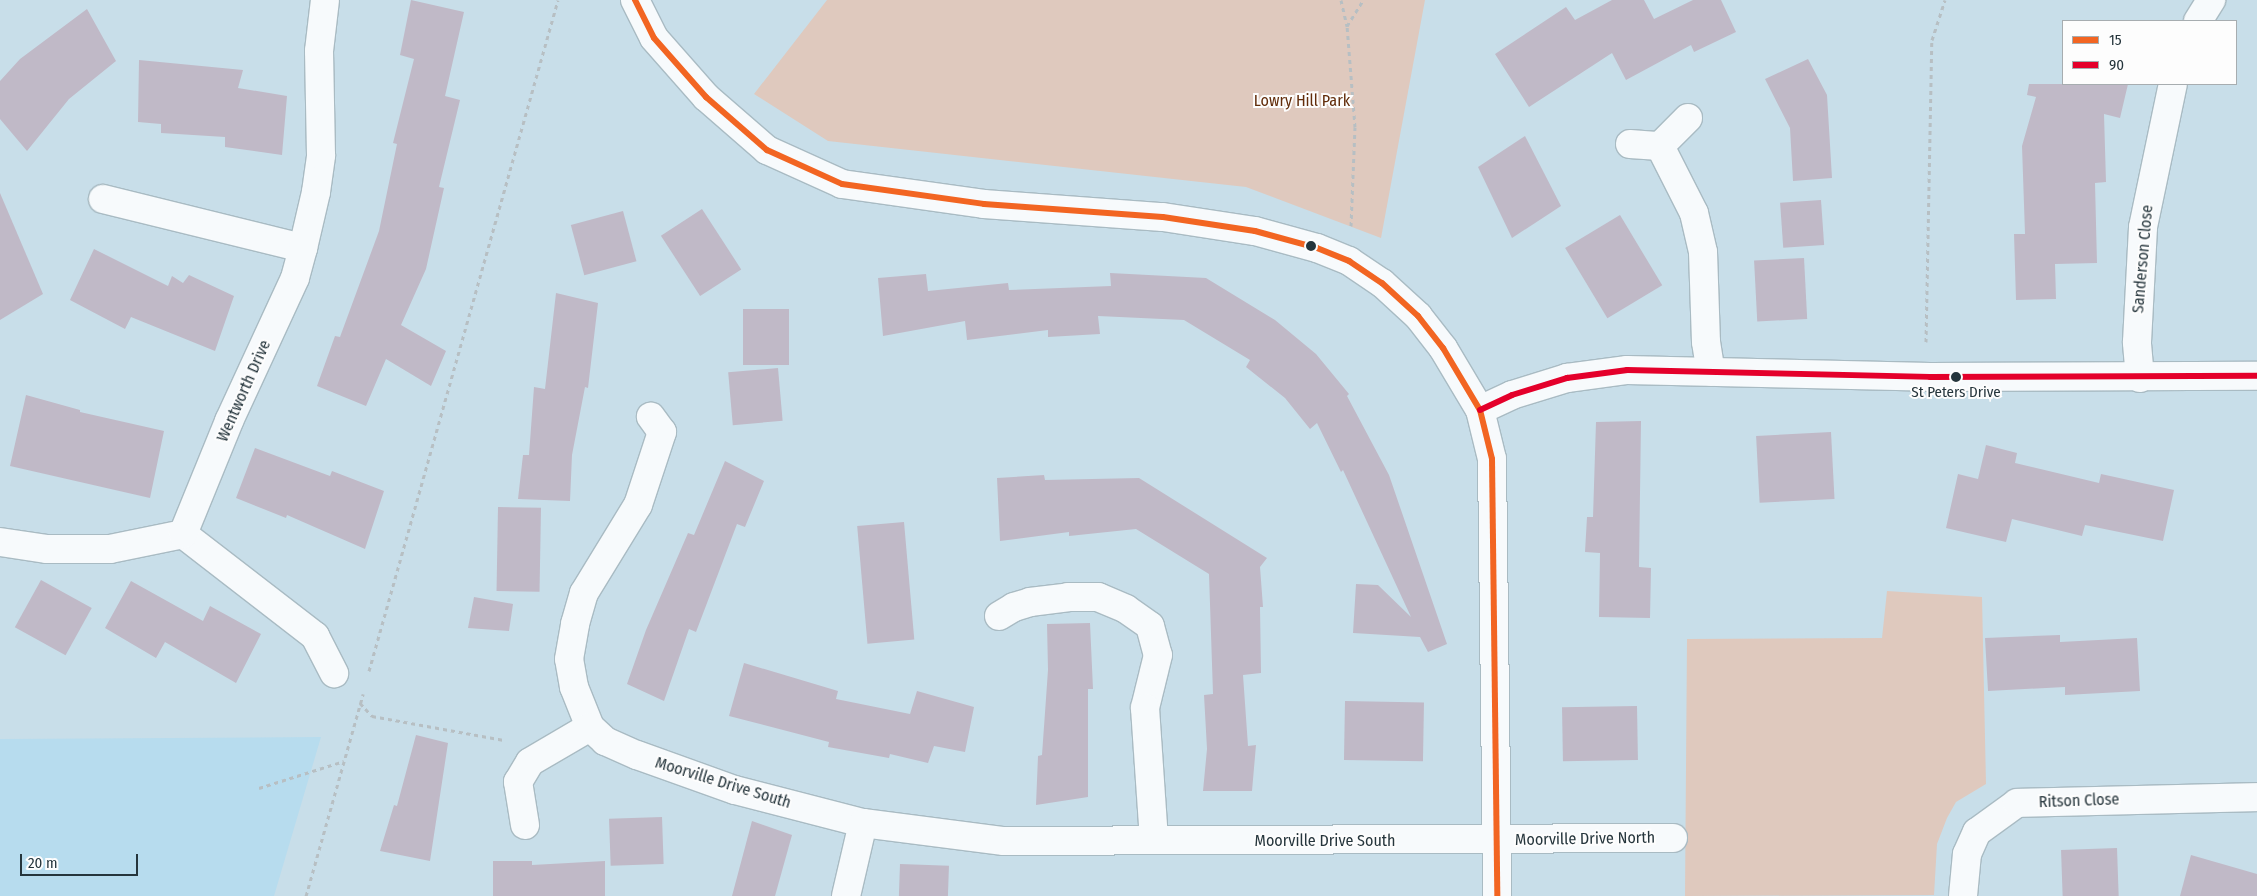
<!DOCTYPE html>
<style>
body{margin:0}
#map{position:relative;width:2257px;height:896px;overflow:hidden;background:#c8dee9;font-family:"Fira Sans Condensed",sans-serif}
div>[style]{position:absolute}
.built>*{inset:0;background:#b7dcee}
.green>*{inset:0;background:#dfc9be}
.building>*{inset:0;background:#c0b9c7;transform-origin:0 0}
.path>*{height:3px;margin-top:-1.5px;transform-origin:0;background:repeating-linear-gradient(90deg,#b7bfc3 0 4px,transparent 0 8px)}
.roads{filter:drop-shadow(1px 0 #a9bbc3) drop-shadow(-1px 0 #a9bbc3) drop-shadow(0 1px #a9bbc3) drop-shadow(0 -1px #a9bbc3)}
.minor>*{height:28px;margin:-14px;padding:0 14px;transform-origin:14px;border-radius:14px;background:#f7fafc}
.bus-1>*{height:6px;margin:-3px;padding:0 3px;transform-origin:3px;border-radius:3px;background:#f26522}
.bus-2>*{height:6px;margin:-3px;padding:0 3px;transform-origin:3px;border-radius:3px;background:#e4002b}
.dots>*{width:14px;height:14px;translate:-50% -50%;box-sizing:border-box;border:2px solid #fdfdfd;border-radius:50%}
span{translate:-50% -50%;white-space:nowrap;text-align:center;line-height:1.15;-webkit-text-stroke:4px #fdfdfd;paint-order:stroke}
.bus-label{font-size:15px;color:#25353c}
.park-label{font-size:16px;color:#622c0a}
.street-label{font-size:16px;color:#25353c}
.legend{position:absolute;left:2062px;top:20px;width:175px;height:65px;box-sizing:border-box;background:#fdfdfd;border:1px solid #a7adb0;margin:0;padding:6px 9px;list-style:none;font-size:15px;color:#25353c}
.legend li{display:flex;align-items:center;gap:10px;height:25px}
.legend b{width:25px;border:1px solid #a7adb0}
.scale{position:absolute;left:20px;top:854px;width:118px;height:22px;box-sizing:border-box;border:2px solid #25353c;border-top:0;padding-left:6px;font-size:15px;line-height:18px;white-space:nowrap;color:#25353c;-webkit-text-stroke:4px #fdfdfd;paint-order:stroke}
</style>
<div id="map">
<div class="built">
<i style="clip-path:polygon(321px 737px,274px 896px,0 896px,0 739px)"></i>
</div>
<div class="green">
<i style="clip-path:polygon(827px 0,1425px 0,1381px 238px,1246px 187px,828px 141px,754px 94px)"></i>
<i style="clip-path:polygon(1887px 591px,1982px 597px,1986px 784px,1956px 802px,1947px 818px,1937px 844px,1934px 895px,1685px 896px,1687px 639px,1882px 638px)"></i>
</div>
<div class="building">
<i style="clip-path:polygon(411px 0,464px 12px,445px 96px,460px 100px,439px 187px,444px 188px,426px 269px,401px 325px,446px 351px,431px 386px,386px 359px,366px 406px,317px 386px,335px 336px,340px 337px,379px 231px,397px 144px,393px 143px,414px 59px,400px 55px)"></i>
<i style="clip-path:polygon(1612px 0,1644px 0,1654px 19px,1693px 0,1721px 0,1736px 32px,1694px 52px,1691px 45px,1626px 80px,1612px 53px,1529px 107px,1495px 54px,1566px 7px,1575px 20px)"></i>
<i style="clip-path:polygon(87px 9px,116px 61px,69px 99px,27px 151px,0 119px,0 81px,20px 59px)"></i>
<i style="clip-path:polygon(1808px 59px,1827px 95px,1832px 178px,1793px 181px,1790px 128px,1765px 79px)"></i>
<i style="clip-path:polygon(139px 60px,243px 70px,238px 88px,287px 96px,282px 155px,225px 147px,225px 137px,161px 133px,161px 124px,138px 122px)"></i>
<i style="clip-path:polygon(2029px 84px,2128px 84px,2120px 118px,2104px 114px,2106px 182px,2095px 183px,2097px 263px,2055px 264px,2056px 299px,2016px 300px,2014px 234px,2025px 234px,2022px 146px,2036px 97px,2027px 95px)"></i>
<i style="clip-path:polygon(1525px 136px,1561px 206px,1512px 238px,1478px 167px)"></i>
<i style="clip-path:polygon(0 193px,43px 294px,0 320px)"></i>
<i style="left:1821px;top:200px;width:45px;height:41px;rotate:86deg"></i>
<i style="left:702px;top:209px;width:72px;height:49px;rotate:57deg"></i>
<i style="left:623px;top:211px;width:52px;height:54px;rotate:75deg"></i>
<i style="left:1620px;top:215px;width:82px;height:64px;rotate:59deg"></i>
<i style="clip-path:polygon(94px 249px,168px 286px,172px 276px,183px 283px,189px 275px,234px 296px,215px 351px,131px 317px,125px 329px,70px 300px)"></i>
<i style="left:1804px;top:258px;width:61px;height:50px;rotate:87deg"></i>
<i style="clip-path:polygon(1110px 273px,1206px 278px,1275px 320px,1316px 354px,1349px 394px,1347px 396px,1389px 475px,1447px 644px,1428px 652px,1420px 637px,1353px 633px,1356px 584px,1378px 585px,1411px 617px,1343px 470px,1341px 472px,1317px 423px,1310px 429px,1285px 398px,1246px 367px,1250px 360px,1184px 320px,1098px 316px,1100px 334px,1048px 337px,1048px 330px,967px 340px,965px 321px,883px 336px,878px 278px,926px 274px,928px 291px,1008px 283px,1009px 290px,1111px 286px)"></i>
<i style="clip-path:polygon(556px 293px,598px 303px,588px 388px,585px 387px,572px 455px,570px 501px,518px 499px,523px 455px,529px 455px,534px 387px,545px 389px)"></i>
<i style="left:743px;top:309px;width:46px;height:56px"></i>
<i style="left:778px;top:368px;width:53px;height:50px;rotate:85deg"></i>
<i style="clip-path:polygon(26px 395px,80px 410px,80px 412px,164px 431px,150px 498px,10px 466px)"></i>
<i style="clip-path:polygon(1641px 421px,1639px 567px,1651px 568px,1650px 618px,1599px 617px,1600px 553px,1585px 552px,1587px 517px,1593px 517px,1596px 422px)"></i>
<i style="left:1831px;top:432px;width:67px;height:75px;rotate:87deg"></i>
<i style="clip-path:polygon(1986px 445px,2017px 453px,2015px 463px,2099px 483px,2101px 474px,2174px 490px,2163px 541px,2085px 525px,2082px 536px,2012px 519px,2006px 542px,1946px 528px,1958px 474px,1978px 479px)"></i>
<i style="clip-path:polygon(255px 448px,330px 476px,332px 471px,384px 491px,365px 549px,287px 515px,286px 518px,236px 498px)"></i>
<i style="clip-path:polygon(725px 461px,764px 481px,745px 527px,737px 524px,696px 632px,689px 629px,664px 701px,627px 684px,646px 630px,688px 533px,694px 535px)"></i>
<i style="clip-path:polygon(1044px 475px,1045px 480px,1139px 478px,1267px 558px,1260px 567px,1263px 607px,1260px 607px,1261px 673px,1243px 675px,1248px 746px,1256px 745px,1252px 791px,1203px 791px,1207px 749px,1204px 695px,1213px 694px,1209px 574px,1136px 529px,1069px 536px,1069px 532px,1000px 541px,997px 478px)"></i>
<i style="left:498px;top:507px;width:43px;height:84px;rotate:1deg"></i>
<i style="left:904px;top:522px;width:118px;height:47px;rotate:85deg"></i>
<i style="left:41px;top:580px;width:58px;height:54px;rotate:29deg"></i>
<i style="clip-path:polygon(131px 581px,203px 621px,210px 606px,261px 634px,236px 683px,165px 642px,156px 658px,105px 628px)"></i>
<i style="clip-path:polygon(474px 597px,513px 604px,509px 631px,468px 628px)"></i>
<i style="clip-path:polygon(1090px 623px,1093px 689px,1088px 689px,1088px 797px,1036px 805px,1038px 756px,1042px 755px,1048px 670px,1047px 624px)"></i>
<i style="clip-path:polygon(2060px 635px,2060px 642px,2137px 638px,2140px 691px,2065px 695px,2065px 687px,1988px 691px,1985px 638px)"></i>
<i style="clip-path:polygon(744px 663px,838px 691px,836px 699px,910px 714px,917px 691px,974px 707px,965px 752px,934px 746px,928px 763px,890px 754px,889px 758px,828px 747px,829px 742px,729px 716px)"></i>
<i style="left:1345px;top:701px;width:79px;height:59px;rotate:1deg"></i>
<i style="left:1637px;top:706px;width:54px;height:75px;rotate:89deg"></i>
<i style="clip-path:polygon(416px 735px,448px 743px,430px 861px,380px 851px,394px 805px,397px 806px)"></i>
<i style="left:662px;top:817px;width:47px;height:53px;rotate:88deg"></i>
<i style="clip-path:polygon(752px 821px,792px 835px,775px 896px,732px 896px)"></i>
<i style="left:2117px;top:848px;width:48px;height:56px;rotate:88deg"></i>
<i style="clip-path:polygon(2191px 855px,2257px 874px,2257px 896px,2180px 896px)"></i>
<i style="clip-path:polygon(493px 861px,532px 861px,532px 865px,605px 861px,605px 896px,493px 896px)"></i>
<i style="left:900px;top:864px;width:49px;height:32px;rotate:2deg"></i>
</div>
<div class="path">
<i style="left:1341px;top:0;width:27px;rotate:77deg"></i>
<i style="left:1351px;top:226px;width:99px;rotate:-87.7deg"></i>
<i style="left:1355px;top:127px;width:101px;rotate:-94.5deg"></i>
<i style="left:1347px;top:26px;width:31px;rotate:-58deg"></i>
<i style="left:1926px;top:342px;width:302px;rotate:-88.9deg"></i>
<i style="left:1932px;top:40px;width:42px;rotate:-72deg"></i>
<i style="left:369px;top:671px;width:697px;rotate:-74.27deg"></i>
<i style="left:360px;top:703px;width:18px;rotate:47deg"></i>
<i style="left:372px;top:716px;width:134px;rotate:10.3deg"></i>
<i style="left:259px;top:788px;width:89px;rotate:-17.6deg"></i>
<i style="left:306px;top:896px;width:210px;rotate:-74.2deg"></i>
</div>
<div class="roads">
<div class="minor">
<i style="left:635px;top:0;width:42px;rotate:63.4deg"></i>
<i style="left:654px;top:38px;width:79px;rotate:48.6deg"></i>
<i style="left:706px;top:97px;width:81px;rotate:41deg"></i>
<i style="left:767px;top:150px;width:82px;rotate:24.4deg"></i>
<i style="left:842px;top:184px;width:143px;rotate:8deg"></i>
<i style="left:984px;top:204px;width:179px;rotate:4.2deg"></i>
<i style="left:1163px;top:217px;width:93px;rotate:8.7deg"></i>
<i style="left:1255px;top:231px;width:64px;rotate:15.3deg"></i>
<i style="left:1317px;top:248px;width:35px;rotate:22deg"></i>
<i style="left:1349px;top:261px;width:40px;rotate:34deg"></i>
<i style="left:1382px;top:283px;width:49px;rotate:42.5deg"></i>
<i style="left:1418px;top:316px;width:41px;rotate:52deg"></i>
<i style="left:1443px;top:348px;width:72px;rotate:59.2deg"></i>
<i style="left:1480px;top:410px;width:50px;rotate:76.2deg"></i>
<i style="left:1492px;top:459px;width:437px;rotate:89.3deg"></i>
<i style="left:2198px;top:21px;width:25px;rotate:-58deg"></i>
<i style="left:1688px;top:118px;width:40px;rotate:135deg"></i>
<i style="left:1660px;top:146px;width:75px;rotate:63.1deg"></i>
<i style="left:1694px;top:213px;width:40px;rotate:77deg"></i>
<i style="left:1703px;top:252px;width:90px;rotate:88.1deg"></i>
<i style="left:1706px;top:342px;width:30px;rotate:81deg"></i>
<i style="left:1630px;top:144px;width:30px;rotate:4deg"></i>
<i style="left:103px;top:199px;width:206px;rotate:13.8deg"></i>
<i style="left:2140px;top:378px;width:36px;rotate:-95deg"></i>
<i style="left:2137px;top:342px;width:115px;rotate:-87deg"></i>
<i style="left:2143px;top:227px;width:146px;rotate:-78.2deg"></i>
<i style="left:1480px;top:410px;width:35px;rotate:-25deg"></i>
<i style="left:1512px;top:395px;width:58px;rotate:-17.2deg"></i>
<i style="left:1567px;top:378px;width:61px;rotate:-7.6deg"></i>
<i style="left:1627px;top:370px;width:303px;rotate:1.3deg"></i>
<i style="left:1930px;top:377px;width:327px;rotate:-0.2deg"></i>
<i style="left:183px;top:534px;width:167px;rotate:37.7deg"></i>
<i style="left:315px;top:636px;width:42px;rotate:62.8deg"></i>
<i style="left:0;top:542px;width:48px;rotate:8.5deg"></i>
<i style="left:47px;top:549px;width:63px"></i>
<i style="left:110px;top:549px;width:75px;rotate:-11.6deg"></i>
<i style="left:183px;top:534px;width:122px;rotate:-67.8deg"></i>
<i style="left:229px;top:421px;width:157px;rotate:-65.2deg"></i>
<i style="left:295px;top:278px;width:31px;rotate:-75deg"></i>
<i style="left:303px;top:248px;width:57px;rotate:-76.9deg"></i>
<i style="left:316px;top:192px;width:37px;rotate:-82deg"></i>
<i style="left:321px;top:155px;width:104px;rotate:-91.1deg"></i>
<i style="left:319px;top:51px;width:51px;rotate:-83.3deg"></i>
<i style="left:999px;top:616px;width:17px;rotate:-31deg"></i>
<i style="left:1014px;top:607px;width:17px;rotate:-17deg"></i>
<i style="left:1030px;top:602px;width:38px;rotate:-7deg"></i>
<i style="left:1068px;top:597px;width:30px"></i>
<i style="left:1098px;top:597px;width:30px;rotate:23deg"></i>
<i style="left:1126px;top:609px;width:29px;rotate:35deg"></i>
<i style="left:1150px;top:626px;width:30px;rotate:75deg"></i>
<i style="left:1158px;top:655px;width:55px;rotate:103.8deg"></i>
<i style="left:1145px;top:708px;width:132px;rotate:86.1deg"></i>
<i style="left:590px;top:727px;width:43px;rotate:-111.8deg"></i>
<i style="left:574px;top:687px;width:28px;rotate:-100deg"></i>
<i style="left:569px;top:659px;width:36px;rotate:-80deg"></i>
<i style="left:575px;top:624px;width:32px;rotate:-74deg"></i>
<i style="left:584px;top:593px;width:103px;rotate:-58.5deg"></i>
<i style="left:638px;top:505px;width:77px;rotate:-71.8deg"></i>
<i style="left:662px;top:432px;width:19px;rotate:-126deg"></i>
<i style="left:525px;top:825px;width:44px;rotate:-99.2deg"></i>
<i style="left:518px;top:782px;width:23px;rotate:-59deg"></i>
<i style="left:530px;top:762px;width:69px;rotate:-30.3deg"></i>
<i style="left:590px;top:727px;width:21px;rotate:43deg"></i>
<i style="left:605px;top:741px;width:35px;rotate:24deg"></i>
<i style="left:637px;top:755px;width:104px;rotate:19.7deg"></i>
<i style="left:735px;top:790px;width:132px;rotate:14.5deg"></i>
<i style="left:863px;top:823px;width:142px;rotate:7.3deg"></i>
<i style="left:1004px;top:841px;width:669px;rotate:-0.26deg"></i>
<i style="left:846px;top:896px;width:75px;rotate:-76.9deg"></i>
<i style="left:1963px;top:896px;width:42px;rotate:-84.6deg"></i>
<i style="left:1967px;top:854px;width:24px;rotate:-66deg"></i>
<i style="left:1977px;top:832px;width:49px;rotate:-35.9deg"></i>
<i style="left:2017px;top:803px;width:240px;rotate:-1.4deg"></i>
</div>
</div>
<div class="bus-1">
<i style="left:635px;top:0;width:42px;rotate:63.4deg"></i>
<i style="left:654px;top:38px;width:79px;rotate:48.6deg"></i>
<i style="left:706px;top:97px;width:81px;rotate:41deg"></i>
<i style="left:767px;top:150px;width:82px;rotate:24.4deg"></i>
<i style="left:842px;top:184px;width:143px;rotate:8deg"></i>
<i style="left:984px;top:204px;width:179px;rotate:4.2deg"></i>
<i style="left:1163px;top:217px;width:93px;rotate:8.7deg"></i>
<i style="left:1255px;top:231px;width:64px;rotate:15.3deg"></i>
<i style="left:1317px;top:248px;width:35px;rotate:22deg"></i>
<i style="left:1349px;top:261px;width:40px;rotate:34deg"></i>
<i style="left:1382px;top:283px;width:49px;rotate:42.5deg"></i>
<i style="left:1418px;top:316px;width:41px;rotate:52deg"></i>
<i style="left:1443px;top:348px;width:72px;rotate:59.2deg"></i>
<i style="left:1480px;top:410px;width:50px;rotate:76.2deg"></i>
<i style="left:1492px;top:459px;width:437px;rotate:89.3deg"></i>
</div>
<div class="bus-2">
<i style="left:1480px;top:410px;width:35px;rotate:-25deg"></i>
<i style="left:1512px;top:395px;width:58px;rotate:-17.2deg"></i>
<i style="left:1567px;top:378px;width:61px;rotate:-7.6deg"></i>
<i style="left:1627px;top:370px;width:303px;rotate:1.3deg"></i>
<i style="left:1930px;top:377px;width:327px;rotate:-0.2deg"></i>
</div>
<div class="dots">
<i style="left:1311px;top:246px;background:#25353c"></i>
<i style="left:1956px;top:377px;background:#25353c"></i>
</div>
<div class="bus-label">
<span style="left:1956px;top:393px">St Peters Drive</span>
</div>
<div class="park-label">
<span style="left:1302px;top:101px">Lowry Hill Park</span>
</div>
<div class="street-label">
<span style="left:2143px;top:259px;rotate:-85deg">Sanderson Close</span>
<span style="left:244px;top:391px;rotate:-66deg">Wentworth Drive</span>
<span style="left:723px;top:783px;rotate:17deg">Moorville Drive South</span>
<span style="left:2079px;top:801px;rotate:-2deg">Ritson Close</span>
<span style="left:1585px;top:839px;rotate:-1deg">Moorville Drive North</span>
<span style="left:1325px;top:841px">Moorville Drive South</span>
</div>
<ul class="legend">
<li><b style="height:6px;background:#f26522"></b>15</li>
<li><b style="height:6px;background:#e4002b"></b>90</li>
</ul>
<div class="scale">20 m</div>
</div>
